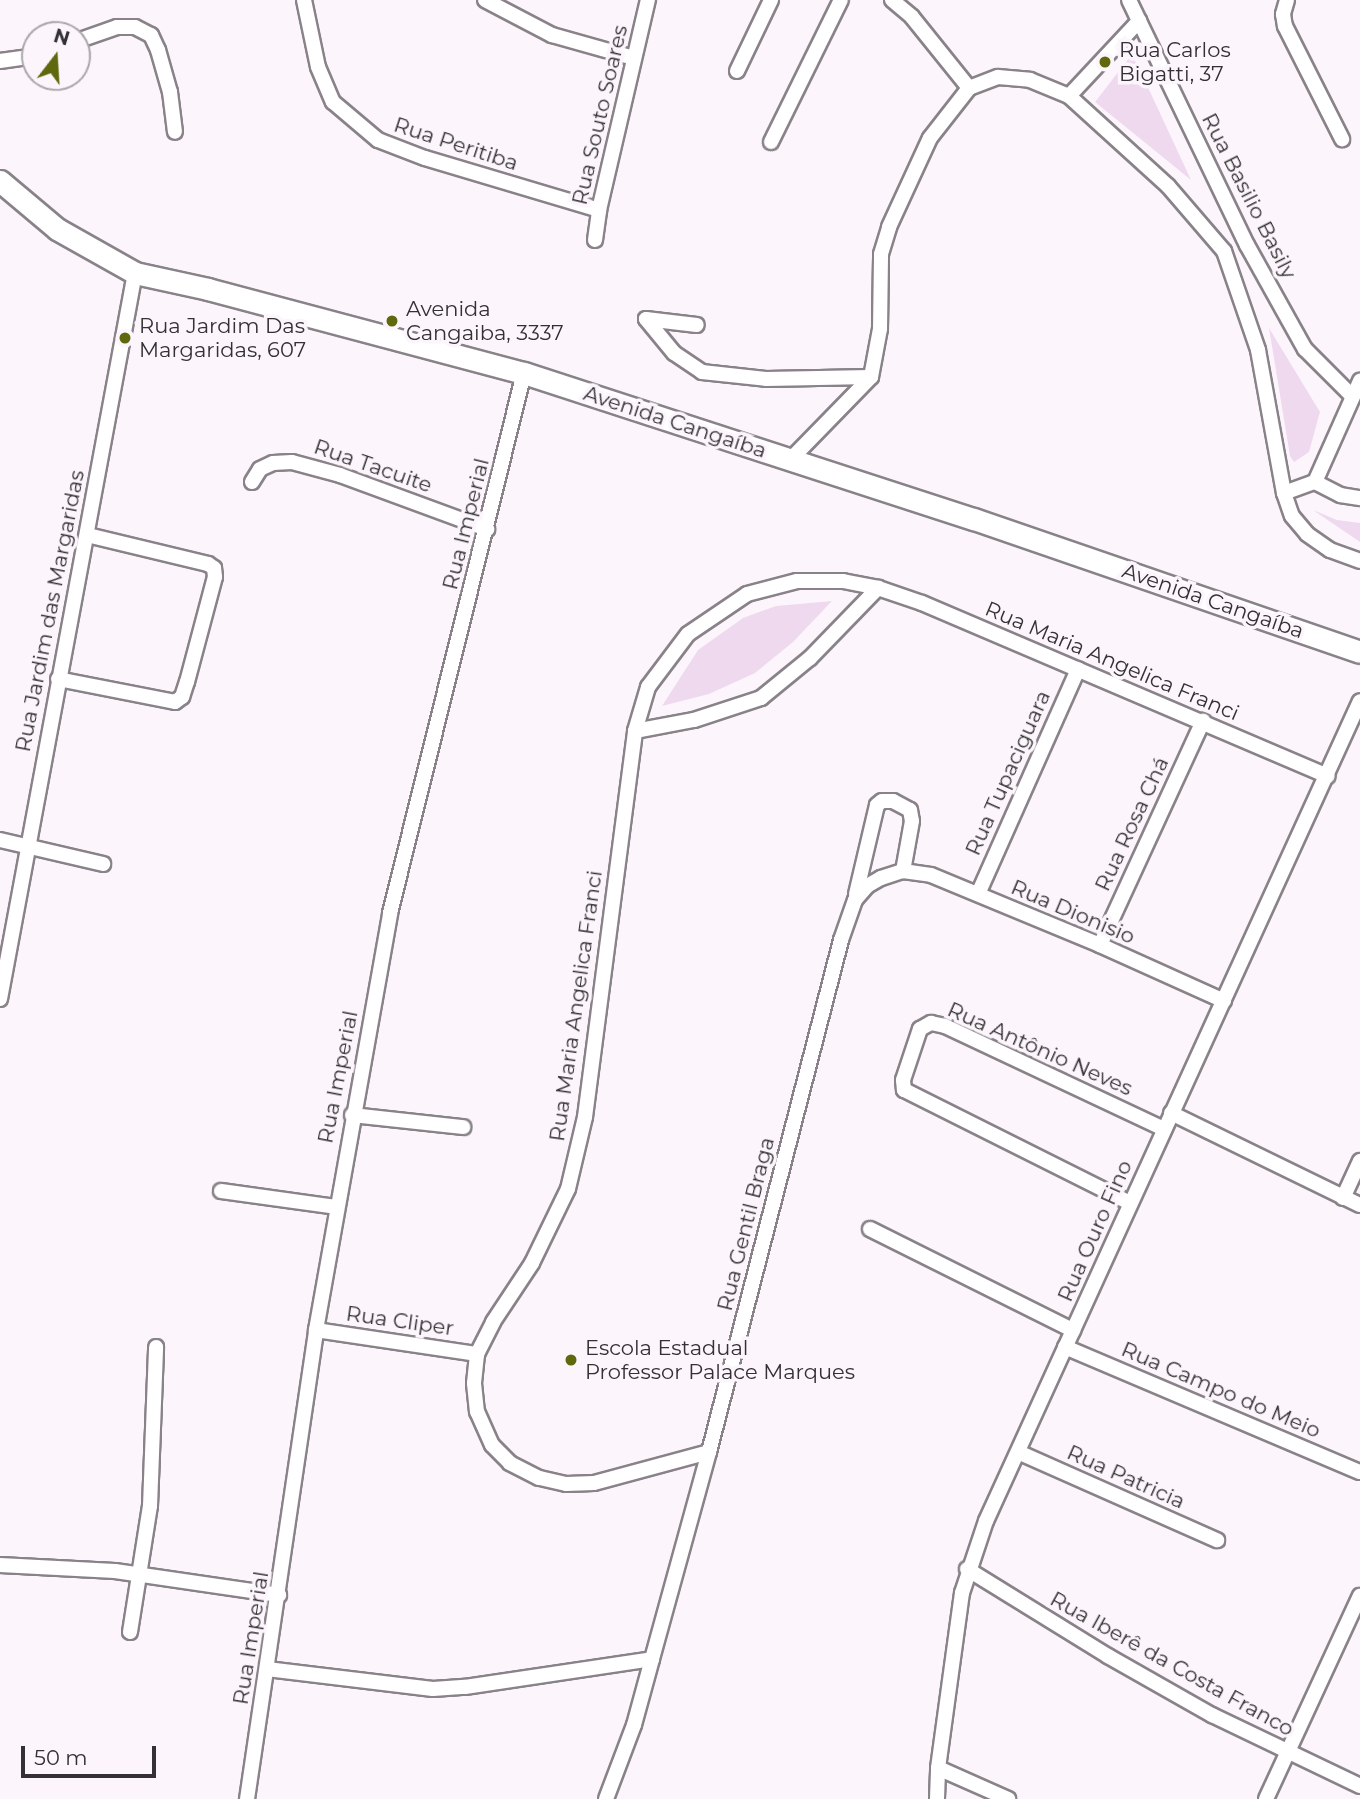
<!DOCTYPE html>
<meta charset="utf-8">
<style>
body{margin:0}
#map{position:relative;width:1360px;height:1799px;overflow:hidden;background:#fcf6fc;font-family:Montserrat,sans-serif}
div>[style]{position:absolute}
.green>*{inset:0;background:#efd9ef}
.roads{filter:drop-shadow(2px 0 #898389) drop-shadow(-2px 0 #898389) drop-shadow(0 2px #898389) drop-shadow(0 -2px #898389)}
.street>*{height:14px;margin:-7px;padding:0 7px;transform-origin:7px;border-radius:7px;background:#fff}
.secondary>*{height:21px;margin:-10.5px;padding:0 10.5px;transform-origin:10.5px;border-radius:10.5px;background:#fff}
.dots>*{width:19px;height:19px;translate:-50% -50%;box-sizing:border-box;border:4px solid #fcf6fc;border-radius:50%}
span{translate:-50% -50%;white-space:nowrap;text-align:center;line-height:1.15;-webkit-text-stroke:7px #fcf6fc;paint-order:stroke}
.poi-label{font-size:21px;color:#333133}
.left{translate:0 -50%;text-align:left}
.street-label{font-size:21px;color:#333133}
.north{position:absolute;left:21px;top:21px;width:70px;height:70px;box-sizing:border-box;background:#fcf6fc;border:2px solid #aca7ac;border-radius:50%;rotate:17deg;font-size:19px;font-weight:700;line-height:28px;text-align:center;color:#333133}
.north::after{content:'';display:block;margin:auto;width:24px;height:32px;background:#5f680c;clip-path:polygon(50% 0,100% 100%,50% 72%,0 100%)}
.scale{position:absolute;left:21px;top:1746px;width:135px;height:32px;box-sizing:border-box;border:4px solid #333133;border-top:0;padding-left:9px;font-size:21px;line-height:24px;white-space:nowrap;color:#333133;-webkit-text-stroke:5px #fcf6fc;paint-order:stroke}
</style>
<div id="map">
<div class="green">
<i style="clip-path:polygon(1129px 58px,1135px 61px,1140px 70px,1191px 180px,1095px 102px)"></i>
<i style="clip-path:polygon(1269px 328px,1320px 412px,1309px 452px,1294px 462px,1290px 456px)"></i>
<i style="clip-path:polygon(1313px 510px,1337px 520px,1360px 523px,1360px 542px)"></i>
<i style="clip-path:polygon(832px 601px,793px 642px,755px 673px,709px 694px,662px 706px,698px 650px,743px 618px,776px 606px)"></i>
</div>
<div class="roads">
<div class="street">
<i style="left:304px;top:0;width:68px;rotate:78.2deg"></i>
<i style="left:318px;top:67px;width:38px;rotate:67deg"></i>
<i style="left:333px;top:102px;width:59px;rotate:40.2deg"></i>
<i style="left:378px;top:140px;width:50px;rotate:21deg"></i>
<i style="left:425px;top:158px;width:182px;rotate:16.6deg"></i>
<i style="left:485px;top:0;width:76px;rotate:27.6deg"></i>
<i style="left:552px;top:35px;width:85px;rotate:15.7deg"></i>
<i style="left:892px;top:0;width:26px;rotate:40deg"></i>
<i style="left:912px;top:17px;width:91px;rotate:51.2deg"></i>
<i style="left:1129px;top:0;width:272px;rotate:64.3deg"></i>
<i style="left:1247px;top:245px;width:119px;rotate:60.9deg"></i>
<i style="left:1305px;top:349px;width:66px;rotate:45deg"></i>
<i style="left:1287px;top:0;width:15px;rotate:106deg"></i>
<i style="left:1283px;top:14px;width:12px;rotate:81deg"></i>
<i style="left:1285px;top:26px;width:127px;rotate:63.2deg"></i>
<i style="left:77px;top:41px;width:42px;rotate:-19.3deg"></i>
<i style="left:117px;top:27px;width:18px"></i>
<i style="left:135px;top:27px;width:18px;rotate:27deg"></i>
<i style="left:151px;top:35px;width:17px;rotate:65deg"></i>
<i style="left:158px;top:50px;width:44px;rotate:74.1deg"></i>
<i style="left:170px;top:92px;width:40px;rotate:82.9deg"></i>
<i style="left:0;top:61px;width:35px;rotate:-8deg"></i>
<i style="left:737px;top:71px;width:79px;rotate:-64.4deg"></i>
<i style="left:1069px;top:96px;width:103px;rotate:-47deg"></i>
<i style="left:771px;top:142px;width:158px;rotate:-63.8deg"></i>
<i style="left:595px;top:240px;width:30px;rotate:-82deg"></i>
<i style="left:599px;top:210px;width:216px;rotate:-76.9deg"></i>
<i style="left:646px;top:319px;width:44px;rotate:50.5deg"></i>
<i style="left:674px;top:353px;width:34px;rotate:34deg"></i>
<i style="left:702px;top:372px;width:64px;rotate:6.2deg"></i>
<i style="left:766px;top:379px;width:105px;rotate:-1.1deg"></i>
<i style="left:646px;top:319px;width:51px;rotate:6.7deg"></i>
<i style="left:790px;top:460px;width:116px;rotate:-45.7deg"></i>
<i style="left:871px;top:377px;width:49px;rotate:-79.4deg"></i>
<i style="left:880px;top:329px;width:75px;rotate:-89.2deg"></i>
<i style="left:881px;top:254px;width:28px;rotate:-73deg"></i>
<i style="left:889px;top:227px;width:98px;rotate:-65.3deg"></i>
<i style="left:930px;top:138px;width:63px;rotate:-52deg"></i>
<i style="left:969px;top:88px;width:31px;rotate:-21deg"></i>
<i style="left:998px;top:77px;width:32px;rotate:5deg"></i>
<i style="left:1030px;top:80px;width:42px;rotate:22.3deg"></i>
<i style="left:1069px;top:96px;width:134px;rotate:42.3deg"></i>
<i style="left:1168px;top:186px;width:86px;rotate:49.3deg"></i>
<i style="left:1224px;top:251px;width:105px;rotate:71deg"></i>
<i style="left:1258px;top:350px;width:145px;rotate:79.7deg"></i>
<i style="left:1284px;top:493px;width:24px;rotate:71deg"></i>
<i style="left:1292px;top:516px;width:23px;rotate:50deg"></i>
<i style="left:1307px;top:534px;width:28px;rotate:35deg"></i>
<i style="left:1330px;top:550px;width:32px;rotate:20deg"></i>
<i style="left:252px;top:482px;width:15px;rotate:-58deg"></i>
<i style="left:260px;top:469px;width:14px;rotate:-25deg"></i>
<i style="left:273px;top:463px;width:19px;rotate:-3deg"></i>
<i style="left:292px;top:462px;width:50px;rotate:15.2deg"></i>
<i style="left:340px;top:475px;width:157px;rotate:20.2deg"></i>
<i style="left:1315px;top:482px;width:28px;rotate:27deg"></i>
<i style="left:1340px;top:495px;width:20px;rotate:9deg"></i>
<i style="left:1284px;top:493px;width:33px;rotate:-20deg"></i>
<i style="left:1315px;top:482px;width:111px;rotate:-66deg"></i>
<i style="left:58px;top:679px;width:119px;rotate:11.1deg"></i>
<i style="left:175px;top:702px;width:9px;rotate:-36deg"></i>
<i style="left:182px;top:697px;width:16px;rotate:-72deg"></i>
<i style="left:187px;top:682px;width:109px;rotate:-75.1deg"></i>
<i style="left:215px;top:577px;width:9px;rotate:-96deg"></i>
<i style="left:214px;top:568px;width:7px;rotate:-146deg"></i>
<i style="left:208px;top:564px;width:124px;rotate:-166.5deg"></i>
<i style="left:635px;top:731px;width:60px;rotate:-10.6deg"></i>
<i style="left:694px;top:720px;width:71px;rotate:-18.2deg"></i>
<i style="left:761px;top:698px;width:63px;rotate:-39.2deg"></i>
<i style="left:810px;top:658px;width:98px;rotate:-45.8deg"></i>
<i style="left:0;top:840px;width:106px;rotate:13.1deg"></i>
<i style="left:856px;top:894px;width:91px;rotate:-76.7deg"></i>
<i style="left:877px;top:805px;width:6px;rotate:-39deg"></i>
<i style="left:882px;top:801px;width:11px"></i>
<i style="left:893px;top:801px;width:19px;rotate:28deg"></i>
<i style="left:910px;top:810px;width:11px;rotate:80deg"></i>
<i style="left:912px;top:821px;width:51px;rotate:100.2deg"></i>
<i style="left:978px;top:894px;width:246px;rotate:-66deg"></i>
<i style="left:1100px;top:945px;width:247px;rotate:-65.3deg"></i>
<i style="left:0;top:999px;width:738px;rotate:-79.47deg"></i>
<i style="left:1171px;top:1113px;width:210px;rotate:26deg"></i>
<i style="left:352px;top:1115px;width:112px;rotate:6.2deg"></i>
<i style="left:221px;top:1191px;width:116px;rotate:7.9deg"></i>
<i style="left:1343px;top:1198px;width:41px;rotate:-65.3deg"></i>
<i style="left:1130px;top:1203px;width:253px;rotate:-153.4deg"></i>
<i style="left:904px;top:1090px;width:10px;rotate:-96deg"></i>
<i style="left:903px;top:1080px;width:54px;rotate:-71.6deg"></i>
<i style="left:920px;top:1029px;width:13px;rotate:-29deg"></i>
<i style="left:931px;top:1023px;width:14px;rotate:12deg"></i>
<i style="left:945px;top:1026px;width:242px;rotate:25.2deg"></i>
<i style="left:870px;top:1229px;width:227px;rotate:26.5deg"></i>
<i style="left:316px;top:1330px;width:163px;rotate:8.5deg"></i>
<i style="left:1065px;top:1347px;width:320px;rotate:23deg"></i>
<i style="left:709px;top:1452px;width:119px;rotate:164.9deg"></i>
<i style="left:594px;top:1483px;width:28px;rotate:178deg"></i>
<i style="left:566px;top:1484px;width:28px;rotate:-167deg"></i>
<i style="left:539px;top:1478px;width:33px;rotate:-153deg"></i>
<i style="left:510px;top:1463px;width:25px;rotate:-135deg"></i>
<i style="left:492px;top:1445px;width:36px;rotate:-114deg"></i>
<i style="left:477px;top:1412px;width:29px;rotate:-96deg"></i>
<i style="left:474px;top:1383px;width:29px;rotate:-84deg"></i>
<i style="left:477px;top:1354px;width:36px;rotate:-63deg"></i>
<i style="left:493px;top:1322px;width:71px;rotate:-56.5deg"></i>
<i style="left:532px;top:1263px;width:82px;rotate:-64.1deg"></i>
<i style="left:568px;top:1189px;width:74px;rotate:-76.7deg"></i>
<i style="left:585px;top:1117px;width:389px;rotate:-82.6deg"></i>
<i style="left:635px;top:731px;width:46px;rotate:-73.5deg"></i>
<i style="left:648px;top:687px;width:66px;rotate:-53deg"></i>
<i style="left:688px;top:634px;width:71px;rotate:-34.1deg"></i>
<i style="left:747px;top:594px;width:52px;rotate:-14.6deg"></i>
<i style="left:797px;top:581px;width:46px"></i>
<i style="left:843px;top:581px;width:36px;rotate:11deg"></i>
<i style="left:878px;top:588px;width:46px;rotate:18.8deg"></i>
<i style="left:922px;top:603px;width:441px;rotate:23.1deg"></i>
<i style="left:1018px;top:1452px;width:218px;rotate:23.9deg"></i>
<i style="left:0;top:1565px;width:115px;rotate:3deg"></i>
<i style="left:115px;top:1571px;width:166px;rotate:8.3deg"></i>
<i style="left:967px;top:1569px;width:166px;rotate:31.7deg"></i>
<i style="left:1108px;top:1656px;width:120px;rotate:29.6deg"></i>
<i style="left:1212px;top:1715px;width:164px;rotate:25.6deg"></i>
<i style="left:130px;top:1632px;width:128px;rotate:-81deg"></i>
<i style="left:150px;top:1506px;width:159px;rotate:-87.8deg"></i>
<i style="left:267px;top:1669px;width:167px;rotate:6.9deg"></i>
<i style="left:433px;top:1689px;width:32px;rotate:-4deg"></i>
<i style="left:465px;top:1687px;width:189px;rotate:-8.5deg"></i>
<i style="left:938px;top:1768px;width:77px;rotate:23.9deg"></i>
<i style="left:247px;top:1799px;width:474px;rotate:-81.6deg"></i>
<i style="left:316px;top:1330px;width:424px;rotate:-79.9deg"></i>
<i style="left:390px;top:913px;width:556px;rotate:-76.06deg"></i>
<i style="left:606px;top:1799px;width:79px;rotate:-69.3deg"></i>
<i style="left:634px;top:1725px;width:68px;rotate:-74.7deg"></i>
<i style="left:652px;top:1659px;width:215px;rotate:-74.6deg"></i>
<i style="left:709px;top:1452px;width:529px;rotate:-75.54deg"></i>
<i style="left:841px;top:940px;width:42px;rotate:-70.7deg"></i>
<i style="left:855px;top:900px;width:18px;rotate:-49deg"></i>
<i style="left:867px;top:886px;width:16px;rotate:-30deg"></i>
<i style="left:881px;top:878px;width:23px;rotate:-18deg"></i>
<i style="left:903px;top:871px;width:28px;rotate:8deg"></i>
<i style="left:931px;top:875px;width:183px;rotate:22.5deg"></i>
<i style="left:1100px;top:945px;width:136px;rotate:24.3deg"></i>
<i style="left:937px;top:1799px;width:31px;rotate:-88deg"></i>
<i style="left:938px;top:1768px;width:177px;rotate:-82.2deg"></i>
<i style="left:962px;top:1593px;width:76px;rotate:-71.6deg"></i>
<i style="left:986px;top:1521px;width:901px;rotate:-65.48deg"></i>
<i style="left:1266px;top:1799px;width:224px;rotate:-65.2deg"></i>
</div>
<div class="secondary">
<i style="left:0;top:181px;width:75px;rotate:40.1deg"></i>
<i style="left:57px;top:229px;width:90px;rotate:29.4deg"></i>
<i style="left:135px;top:273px;width:75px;rotate:12.4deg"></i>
<i style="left:208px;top:289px;width:327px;rotate:14.9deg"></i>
<i style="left:524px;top:373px;width:473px;rotate:18deg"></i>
<i style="left:974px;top:519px;width:408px;rotate:19deg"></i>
</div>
</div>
<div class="dots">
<i style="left:1105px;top:62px;background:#5f680c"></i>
<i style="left:392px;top:321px;background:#5f680c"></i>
<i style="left:125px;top:338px;background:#5f680c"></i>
<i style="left:571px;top:1360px;background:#5f680c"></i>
</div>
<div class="poi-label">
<span class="left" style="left:1119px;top:62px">Rua Carlos<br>Bigatti, 37</span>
<span class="left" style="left:406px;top:321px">Avenida<br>Cangaiba, 3337</span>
<span class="left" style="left:139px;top:338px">Rua Jardim Das<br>Margaridas, 607</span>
<span class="left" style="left:585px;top:1360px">Escola Estadual<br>Professor Palace Marques</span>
</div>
<div class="street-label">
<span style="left:600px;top:115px;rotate:-77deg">Rua Souto Soares</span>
<span style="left:456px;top:144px;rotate:18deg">Rua Peritiba</span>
<span style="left:1249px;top:196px;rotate:63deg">Rua Basilio Basily</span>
<span style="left:675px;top:422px;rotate:18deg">Avenida Cangaíba</span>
<span style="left:373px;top:466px;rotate:19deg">Rua Tacuite</span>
<span style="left:466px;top:524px;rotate:-76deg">Rua Imperial</span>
<span style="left:1213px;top:601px;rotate:19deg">Avenida Cangaíba</span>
<span style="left:50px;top:611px;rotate:-79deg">Rua Jardim das Margaridas</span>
<span style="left:1112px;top:661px;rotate:23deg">Rua Maria Angelica Franci</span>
<span style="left:1008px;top:773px;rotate:-66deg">Rua Tupaciguara</span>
<span style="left:1132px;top:824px;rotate:-65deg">Rua Rosa Chá</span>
<span style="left:1073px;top:912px;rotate:23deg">Rua Dionisio</span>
<span style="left:576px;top:1006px;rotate:-82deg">Rua Maria Angelica Franci</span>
<span style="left:1040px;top:1049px;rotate:24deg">Rua Antônio Neves</span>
<span style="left:338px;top:1077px;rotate:-79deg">Rua Imperial</span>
<span style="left:746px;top:1224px;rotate:-76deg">Rua Gentil Braga</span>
<span style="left:1095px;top:1231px;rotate:-66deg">Rua Ouro Fino</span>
<span style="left:400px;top:1321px;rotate:8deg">Rua Cliper</span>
<span style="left:1221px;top:1390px;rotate:23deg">Rua Campo do Meio</span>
<span style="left:1126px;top:1477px;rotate:24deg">Rua Patricia</span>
<span style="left:251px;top:1638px;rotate:-81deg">Rua Imperial</span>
<span style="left:1172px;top:1664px;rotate:29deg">Rua Iberê da Costa Franco</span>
</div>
<div class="north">N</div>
<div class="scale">50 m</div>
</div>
